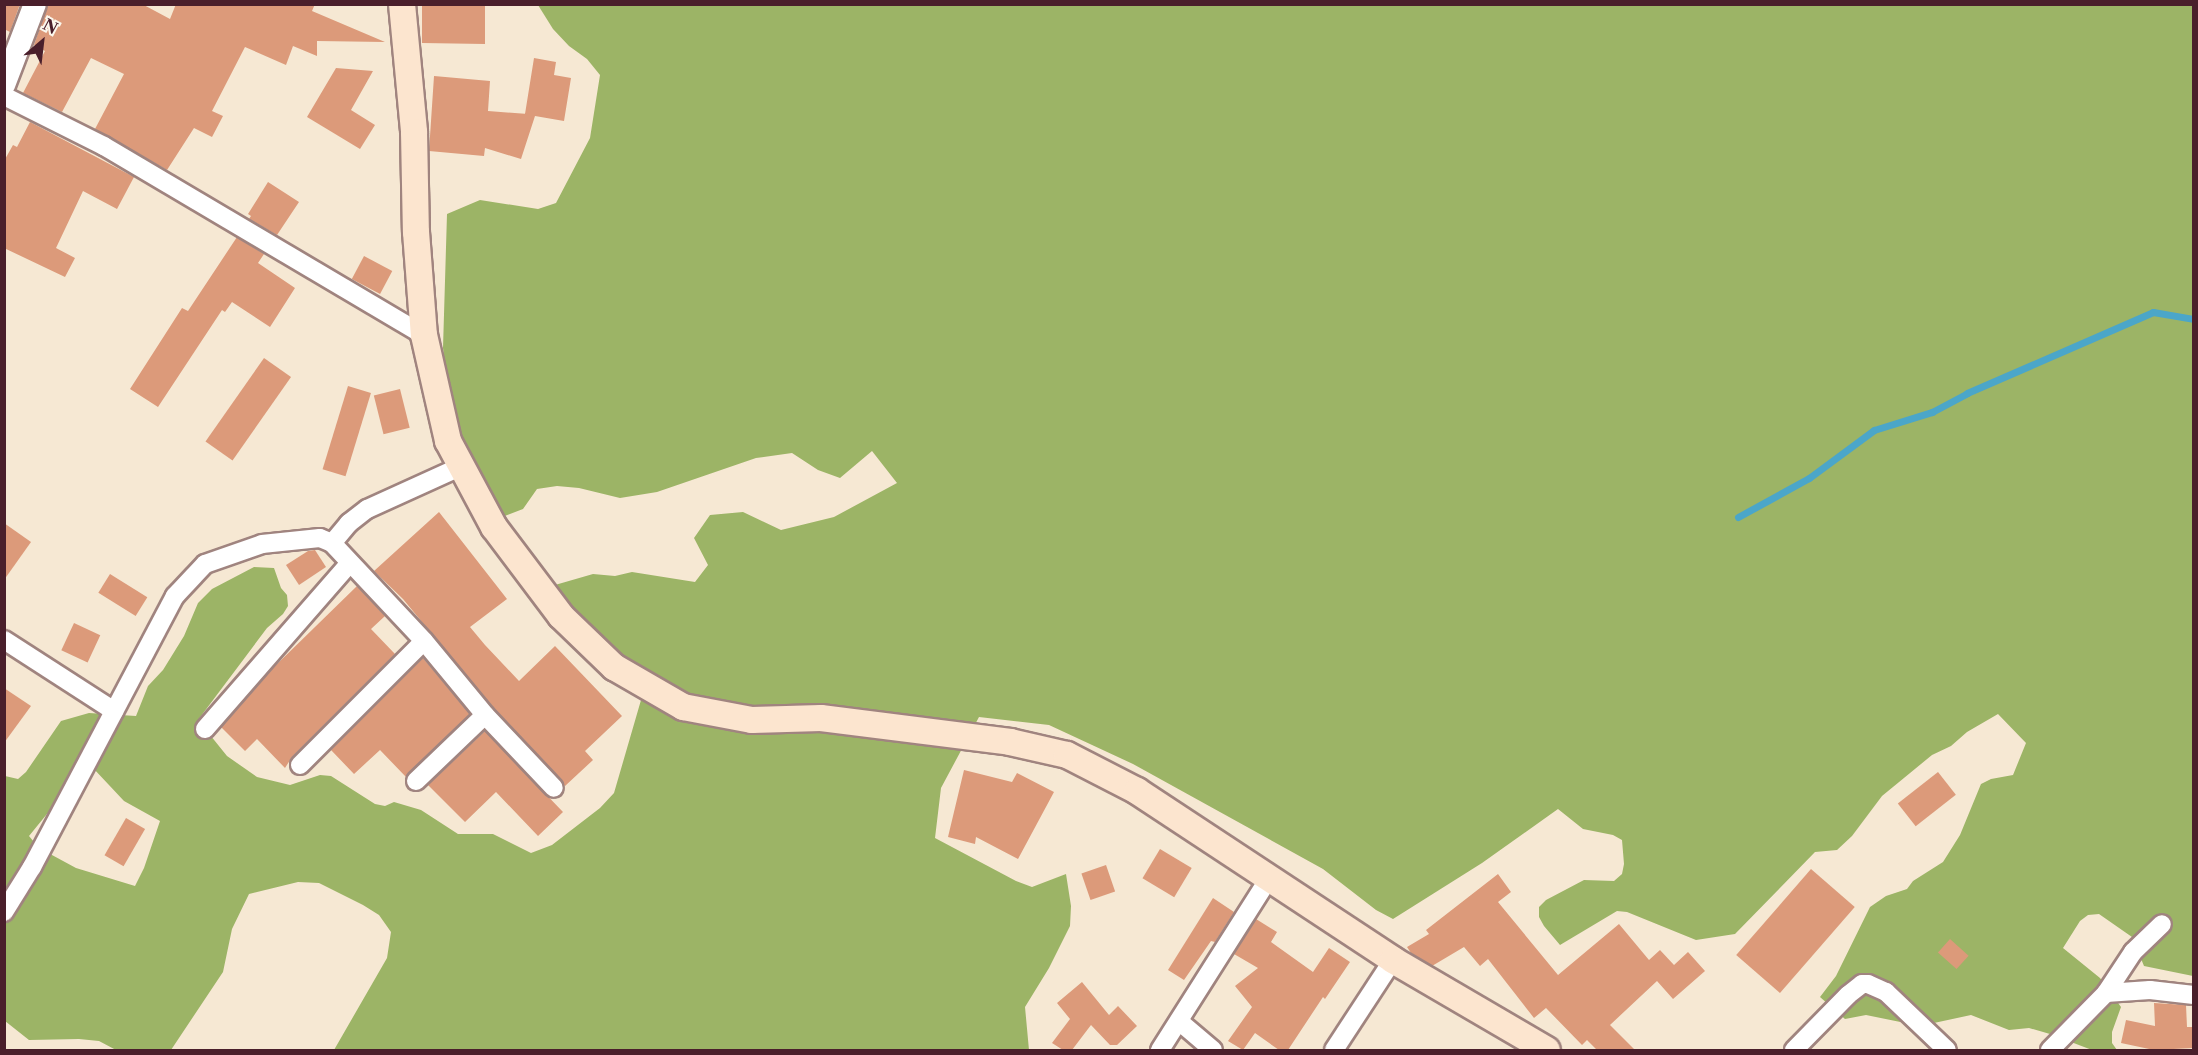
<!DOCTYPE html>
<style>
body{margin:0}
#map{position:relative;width:2198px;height:1055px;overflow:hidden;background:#f6e8d3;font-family:"Libre Caslon Text",serif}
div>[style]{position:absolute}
.forest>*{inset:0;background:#9cb466}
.stream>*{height:7px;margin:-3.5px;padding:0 3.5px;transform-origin:3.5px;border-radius:3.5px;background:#4ba6c9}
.building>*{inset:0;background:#dc9a7a;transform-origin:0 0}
.roads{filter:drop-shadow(2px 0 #a0847f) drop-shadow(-2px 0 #a0847f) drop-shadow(0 2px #a0847f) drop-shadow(0 -2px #a0847f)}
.minor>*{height:18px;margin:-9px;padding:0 9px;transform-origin:9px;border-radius:9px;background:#fff}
.tertiary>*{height:22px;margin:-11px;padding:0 11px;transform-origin:11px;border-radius:11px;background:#fff}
.secondary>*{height:26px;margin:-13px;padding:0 13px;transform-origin:13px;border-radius:13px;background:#fce5cf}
span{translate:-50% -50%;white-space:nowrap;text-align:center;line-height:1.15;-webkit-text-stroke:4.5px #fbf7ec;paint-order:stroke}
.frame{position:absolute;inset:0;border:6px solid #4a1f2b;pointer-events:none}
.north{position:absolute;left:12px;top:12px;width:60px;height:60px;-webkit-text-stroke:4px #fbf7ec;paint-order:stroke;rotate:28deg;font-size:16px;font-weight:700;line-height:24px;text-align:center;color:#4a1f2b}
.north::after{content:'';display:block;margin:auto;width:21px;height:27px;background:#4a1f2b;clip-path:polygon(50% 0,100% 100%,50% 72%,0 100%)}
</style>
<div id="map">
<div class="forest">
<i style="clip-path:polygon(evenodd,538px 5px,2193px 5px,2193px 976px,2144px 966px,2132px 937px,2099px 914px,2088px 915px,2080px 921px,2063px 948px,2100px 978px,2121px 1007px,2112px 1032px,2112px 1043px,2117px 1050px,2092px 1050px,2050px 1034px,2029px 1028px,2009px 1030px,1971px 1015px,1920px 1026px,1866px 1015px,1845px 1019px,1820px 997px,1836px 976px,1870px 907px,1886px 896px,1907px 889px,1913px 881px,1943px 862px,1960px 835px,1981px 784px,1991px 779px,2013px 775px,2026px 743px,1998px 714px,1967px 732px,1951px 746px,1932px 755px,1882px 796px,1852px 836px,1837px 850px,1815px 852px,1735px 934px,1696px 940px,1627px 912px,1617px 911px,1560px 945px,1544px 926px,1539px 917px,1539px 907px,1546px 900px,1584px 880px,1614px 881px,1622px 874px,1624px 864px,1622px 840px,1613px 835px,1583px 829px,1558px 809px,1482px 863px,1393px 919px,1376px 910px,1323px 869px,1133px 764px,1049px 725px,979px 717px,941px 788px,935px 838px,1016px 881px,1032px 887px,1066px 874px,1071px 906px,1070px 926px,1049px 968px,1025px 1007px,1029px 1050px,334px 1050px,387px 958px,391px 932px,379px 915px,363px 905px,319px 883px,298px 882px,249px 894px,232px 929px,223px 972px,171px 1050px,116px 1050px,99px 1041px,79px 1039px,29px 1040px,5px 1021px,5px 776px,18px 779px,26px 772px,61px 721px,89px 713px,136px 716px,148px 686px,163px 670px,184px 636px,198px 603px,212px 589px,254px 567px,274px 568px,281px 588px,287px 595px,288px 606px,283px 614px,267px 628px,198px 720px,227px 756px,257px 777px,290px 785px,320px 775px,331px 776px,375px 804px,385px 806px,394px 802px,421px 810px,458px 834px,493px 834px,531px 853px,552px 845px,600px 808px,614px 793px,648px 676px,591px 630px,555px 585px,593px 574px,615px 576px,632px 572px,695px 582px,708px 565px,694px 538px,710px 515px,743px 512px,781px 530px,834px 517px,897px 483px,872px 451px,840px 478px,818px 470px,792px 453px,756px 458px,657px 492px,620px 498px,579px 488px,557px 486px,537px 489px,523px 509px,502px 517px,466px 455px,450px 406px,443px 348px,447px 214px,480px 200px,538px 209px,556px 203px,590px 138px,600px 75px,587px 59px,569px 46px,553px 29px,538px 5px,75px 767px,93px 768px,124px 801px,160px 821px,144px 868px,135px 886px,76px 868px,39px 848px,29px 836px,51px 809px,75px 767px)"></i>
</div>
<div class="stream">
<i style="left:1738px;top:517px;width:81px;rotate:-28.8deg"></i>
<i style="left:1809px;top:478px;width:81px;rotate:-36.4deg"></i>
<i style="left:1874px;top:430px;width:61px;rotate:-17.2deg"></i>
<i style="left:1932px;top:412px;width:40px;rotate:-28deg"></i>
<i style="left:1967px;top:393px;width:203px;rotate:-23.5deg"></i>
<i style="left:2153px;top:312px;width:42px;rotate:9.7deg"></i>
</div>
<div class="building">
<i style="clip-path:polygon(4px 4px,20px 4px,10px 32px,4px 29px)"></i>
<i style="clip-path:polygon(48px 4px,142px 4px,170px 19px,176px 4px,315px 4px,312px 11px,385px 42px,317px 41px,317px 56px,293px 46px,286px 65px,245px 47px,212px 111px,223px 116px,212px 137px,194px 128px,167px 170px,95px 129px,124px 74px,91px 58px,62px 112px,23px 93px,45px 51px,34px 45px)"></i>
<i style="clip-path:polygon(459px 4px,485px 6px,485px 44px,422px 43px,422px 5px)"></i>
<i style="clip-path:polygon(534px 58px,556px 62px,554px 75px,571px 78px,564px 121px,535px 116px,521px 159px,485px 148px,484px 156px,429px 151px,434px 76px,490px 81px,488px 111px,528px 114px,525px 114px)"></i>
<i style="clip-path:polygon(336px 68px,373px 71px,351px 110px,375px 125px,360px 149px,307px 117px)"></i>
<i style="clip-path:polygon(30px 122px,134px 177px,117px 209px,83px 191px,56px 248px,75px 258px,65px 277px,4px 248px,4px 161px,13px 145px,17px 147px)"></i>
<i style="clip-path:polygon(268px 182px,299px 202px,277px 235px,249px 219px,251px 216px,248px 214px)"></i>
<i style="clip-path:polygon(237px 237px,264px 254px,258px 263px,295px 288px,270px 327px,232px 302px,225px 312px,222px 310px,158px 407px,130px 389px,182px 308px,188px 311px)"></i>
<i style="left:364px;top:256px;width:32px;height:26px;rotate:28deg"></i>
<i style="left:264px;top:358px;width:33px;height:102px;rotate:35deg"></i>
<i style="left:348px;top:386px;width:24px;height:87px;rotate:17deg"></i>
<i style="left:400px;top:389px;width:40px;height:27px;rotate:76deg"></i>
<i style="clip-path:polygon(439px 512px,507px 599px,470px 627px,485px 645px,519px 681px,555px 646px,622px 716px,585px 751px,593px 760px,565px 786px,493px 708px,403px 599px,374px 571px)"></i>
<i style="clip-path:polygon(4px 523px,31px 542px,4px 580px)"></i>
<i style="clip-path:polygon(315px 550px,326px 567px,299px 585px,286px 565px,308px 551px)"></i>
<i style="left:110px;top:574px;width:44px;height:22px;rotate:32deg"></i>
<i style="clip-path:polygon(357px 586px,385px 616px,371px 629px,395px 654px,292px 757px,285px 768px,257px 739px,245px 751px,221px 727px,274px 667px)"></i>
<i style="left:74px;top:623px;width:29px;height:30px;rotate:25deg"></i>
<i style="clip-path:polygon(423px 658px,470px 714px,406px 777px,380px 750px,354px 774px,331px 750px)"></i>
<i style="clip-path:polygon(4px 688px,31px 706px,4px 743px)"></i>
<i style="clip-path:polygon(485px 731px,563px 812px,538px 836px,496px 792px,465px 822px,428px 785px)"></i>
<i style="clip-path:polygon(964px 770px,1012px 782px,1017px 773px,1054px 792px,1018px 859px,976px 837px,975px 844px,948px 837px)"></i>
<i style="left:1938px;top:772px;width:29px;height:51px;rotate:52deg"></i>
<i style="left:126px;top:818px;width:22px;height:43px;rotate:30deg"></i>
<i style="left:1160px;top:849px;width:37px;height:34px;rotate:31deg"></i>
<i style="left:1106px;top:865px;width:28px;height:26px;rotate:71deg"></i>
<i style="left:1811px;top:869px;width:58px;height:114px;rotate:41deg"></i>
<i style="clip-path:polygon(1498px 874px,1511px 892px,1498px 902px,1558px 975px,1619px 924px,1649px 960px,1660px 950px,1674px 965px,1688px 952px,1705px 971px,1673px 999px,1657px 981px,1610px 1025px,1635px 1050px,1597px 1050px,1587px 1040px,1582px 1045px,1546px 1008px,1534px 1018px,1488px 959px,1480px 966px,1464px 947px,1432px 966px,1411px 953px,1407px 947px,1429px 934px,1426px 930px)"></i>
<i style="clip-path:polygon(1213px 898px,1234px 912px,1215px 942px,1211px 941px,1184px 980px,1168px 970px)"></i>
<i style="clip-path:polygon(1256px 919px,1277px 932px,1271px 942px,1313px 972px,1329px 948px,1350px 962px,1325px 999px,1323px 997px,1288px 1050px,1279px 1050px,1255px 1033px,1243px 1050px,1228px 1041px,1252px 1007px,1235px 986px,1258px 968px,1234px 954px)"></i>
<i style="left:1950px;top:939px;width:25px;height:18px;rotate:42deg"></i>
<i style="clip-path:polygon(1082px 982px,1109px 1015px,1118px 1006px,1137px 1026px,1117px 1045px,1110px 1045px,1091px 1025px,1072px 1050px,1063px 1050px,1052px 1043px,1070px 1019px,1057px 1003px)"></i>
<i style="clip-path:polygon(2154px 1003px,2186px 1005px,2187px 1027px,2193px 1027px,2193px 1048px,2154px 1050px,2121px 1043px,2126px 1020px,2155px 1026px)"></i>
</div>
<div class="roads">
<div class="minor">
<i style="left:4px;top:96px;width:112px;rotate:26.6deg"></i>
<i style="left:104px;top:146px;width:372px;rotate:30.6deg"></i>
<i style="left:462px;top:466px;width:104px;rotate:155.6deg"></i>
<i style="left:367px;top:509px;width:23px;rotate:142deg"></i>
<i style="left:349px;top:523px;width:26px;rotate:130deg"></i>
<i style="left:332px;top:543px;width:134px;rotate:46.8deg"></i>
<i style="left:424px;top:641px;width:96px;rotate:50.5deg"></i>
<i style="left:485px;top:715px;width:100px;rotate:46.6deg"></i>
<i style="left:4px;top:640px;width:131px;rotate:32.8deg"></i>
<i style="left:205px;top:729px;width:220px;rotate:-48.9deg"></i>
<i style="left:300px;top:765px;width:175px;rotate:-45deg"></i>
<i style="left:416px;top:781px;width:95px;rotate:-43.7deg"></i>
<i style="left:4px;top:912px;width:53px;rotate:-58.1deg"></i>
<i style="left:32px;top:867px;width:306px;rotate:-62.2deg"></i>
<i style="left:175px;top:596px;width:44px;rotate:-46.8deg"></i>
<i style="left:205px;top:564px;width:60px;rotate:-19.3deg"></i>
<i style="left:262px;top:544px;width:58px;rotate:-5.9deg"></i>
<i style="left:320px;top:538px;width:13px;rotate:23deg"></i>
<i style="left:2106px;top:993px;width:49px;rotate:-56.6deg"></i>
<i style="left:2133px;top:952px;width:40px;rotate:-44deg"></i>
<i style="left:1180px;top:1022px;width:43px;rotate:40.3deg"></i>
<i style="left:1160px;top:1050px;width:204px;rotate:-57.6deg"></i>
<i style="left:1334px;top:1050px;width:108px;rotate:-56.8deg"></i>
<i style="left:1794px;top:1050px;width:77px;rotate:-45.5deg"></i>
<i style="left:1848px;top:995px;width:18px;rotate:-38deg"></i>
<i style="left:1862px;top:984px;width:6px"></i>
<i style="left:1868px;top:984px;width:20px;rotate:24deg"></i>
<i style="left:1886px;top:992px;width:84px;rotate:43.6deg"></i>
<i style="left:2050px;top:1050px;width:80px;rotate:-45.5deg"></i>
<i style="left:2106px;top:993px;width:44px;rotate:-3.9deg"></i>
<i style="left:2150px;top:990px;width:44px;rotate:6.5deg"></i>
</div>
<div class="tertiary">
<i style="left:4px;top:85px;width:87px;rotate:-69.1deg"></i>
</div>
<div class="secondary">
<i style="left:402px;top:4px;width:129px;rotate:84.6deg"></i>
<i style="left:414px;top:132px;width:100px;rotate:88.9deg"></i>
<i style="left:416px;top:232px;width:103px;rotate:85.6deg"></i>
<i style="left:424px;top:335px;width:109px;rotate:77.2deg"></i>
<i style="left:448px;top:441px;width:98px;rotate:61.9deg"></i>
<i style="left:494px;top:527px;width:111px;rotate:53deg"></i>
<i style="left:561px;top:616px;width:74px;rotate:43.9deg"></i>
<i style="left:614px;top:667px;width:80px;rotate:30.1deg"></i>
<i style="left:683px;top:707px;width:70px;rotate:10.7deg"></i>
<i style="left:752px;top:720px;width:69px;rotate:-1.7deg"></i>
<i style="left:821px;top:718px;width:191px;rotate:7.2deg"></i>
<i style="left:1010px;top:742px;width:58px;rotate:12.8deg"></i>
<i style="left:1067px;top:755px;width:79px;rotate:27.2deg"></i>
<i style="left:1137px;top:791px;width:307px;rotate:33.4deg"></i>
<i style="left:1393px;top:960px;width:178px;rotate:30.3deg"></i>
</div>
</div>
<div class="frame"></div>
<div class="north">N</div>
</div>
